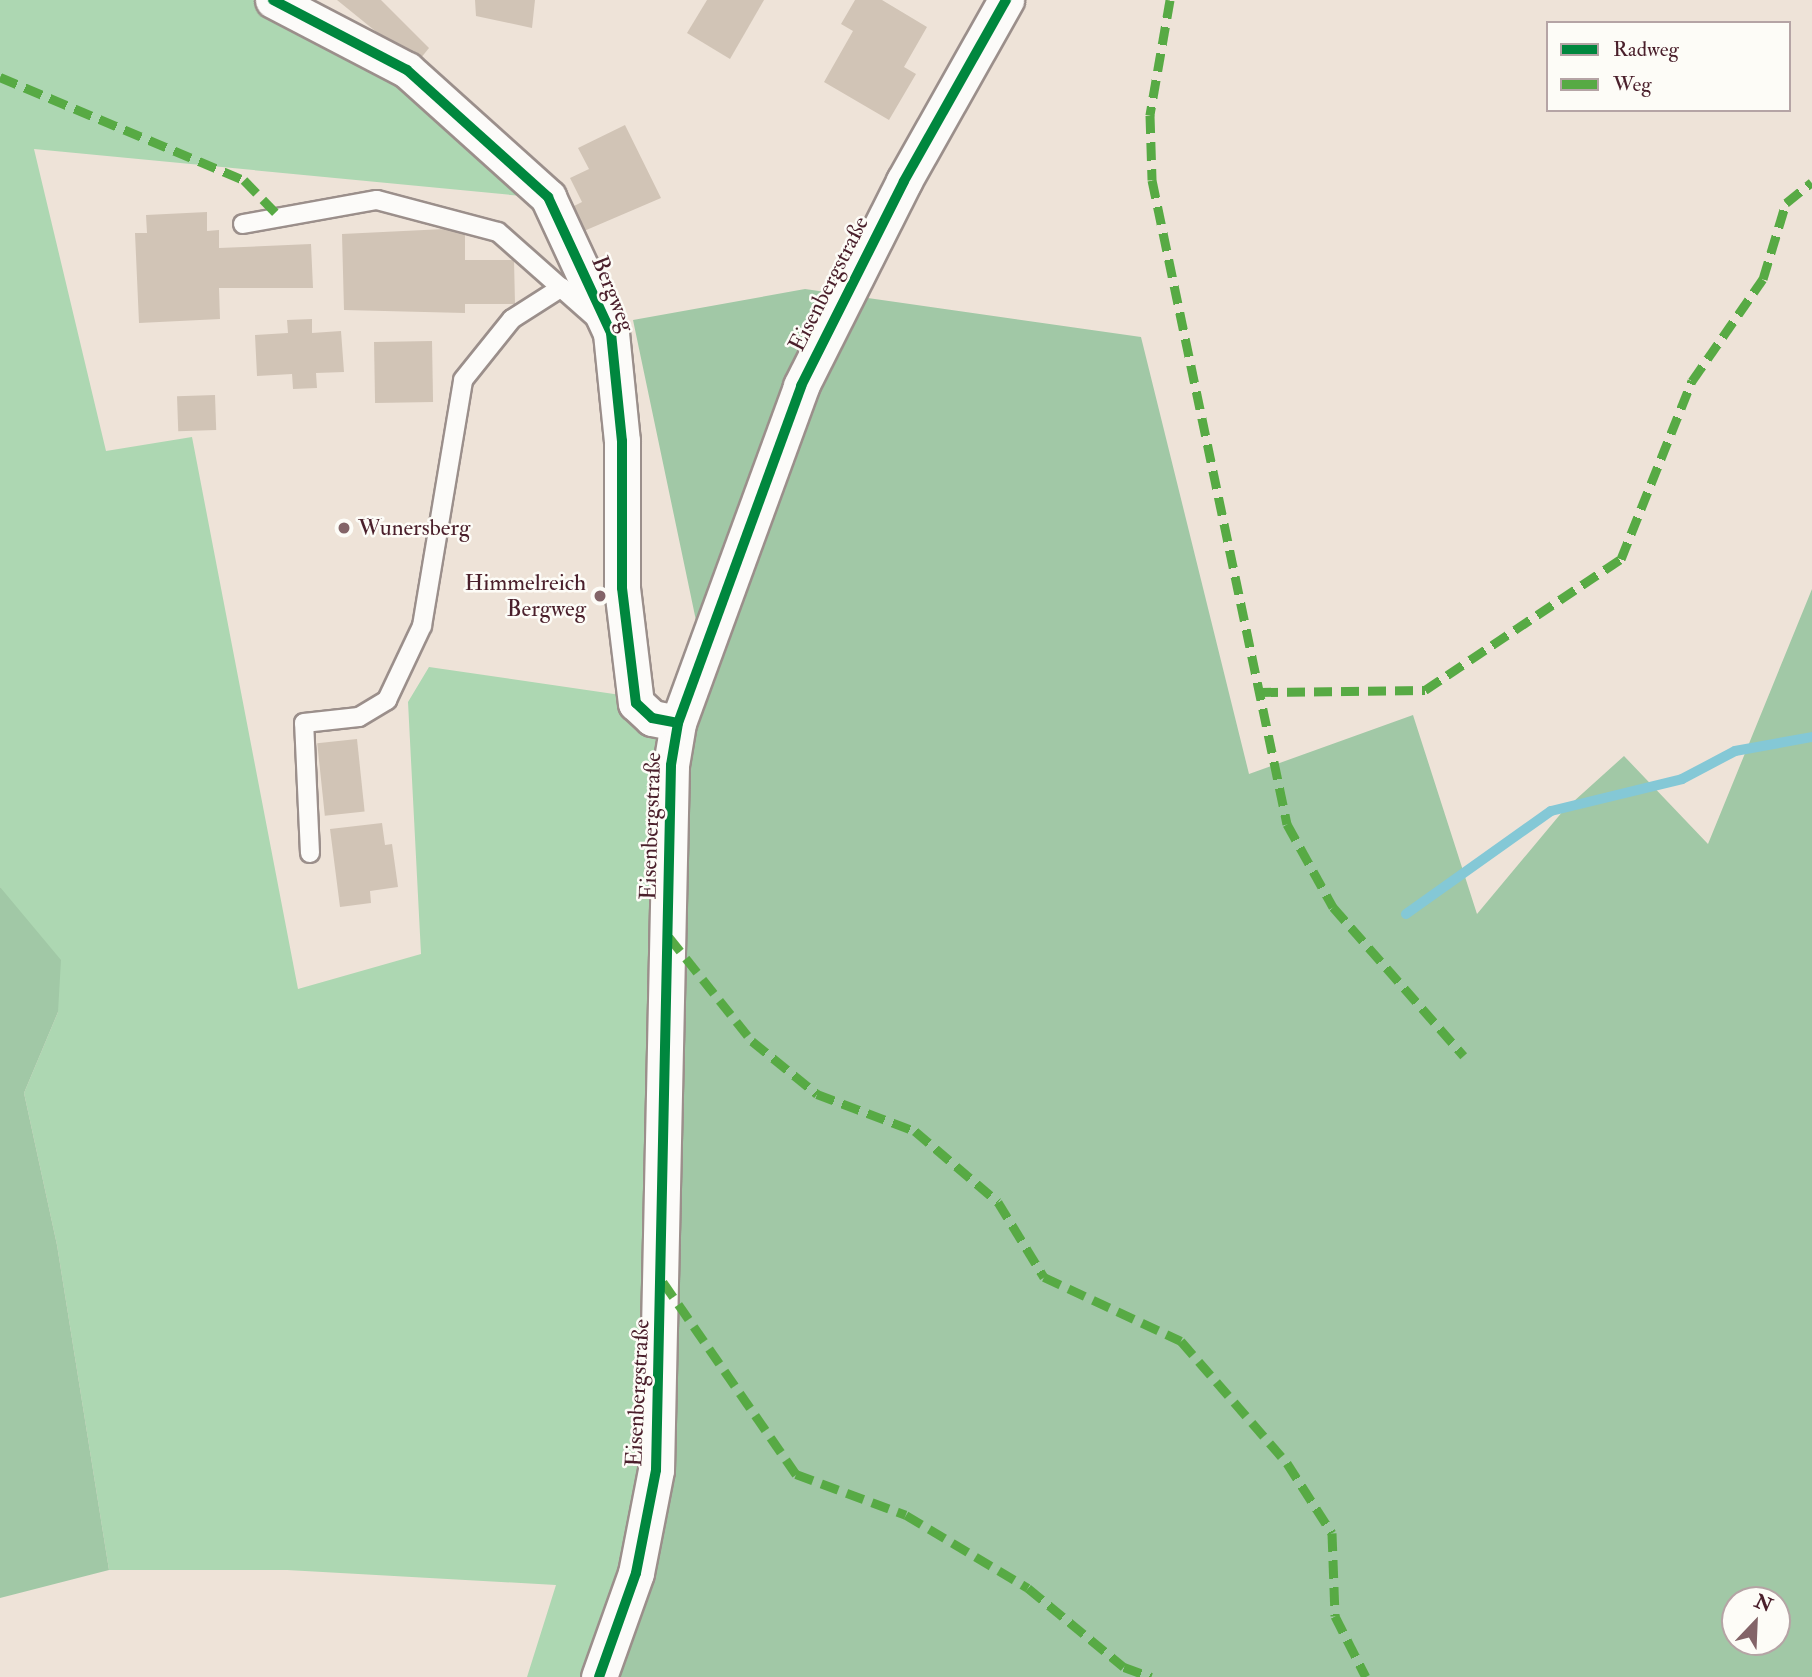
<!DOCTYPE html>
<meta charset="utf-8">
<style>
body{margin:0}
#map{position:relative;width:1812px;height:1677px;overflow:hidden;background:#eee3d8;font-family:"IM FELL Double Pica",serif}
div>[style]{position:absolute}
.green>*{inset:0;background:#add7b2}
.forest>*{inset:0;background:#a1c8a6}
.stream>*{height:10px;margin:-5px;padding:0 5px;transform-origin:5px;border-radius:5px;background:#84c8d6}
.building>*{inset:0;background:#d1c4b6;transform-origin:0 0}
.roads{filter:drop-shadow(2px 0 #9b8f8b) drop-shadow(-2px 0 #9b8f8b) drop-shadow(0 2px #9b8f8b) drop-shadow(0 -2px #9b8f8b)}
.service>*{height:18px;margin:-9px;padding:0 9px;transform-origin:9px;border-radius:9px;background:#fcfbf9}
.minor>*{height:35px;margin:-17.5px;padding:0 17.5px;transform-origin:17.5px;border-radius:17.5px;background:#fcfbf9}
.quiet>*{height:9px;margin-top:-4.5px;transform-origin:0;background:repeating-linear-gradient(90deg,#57aa44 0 18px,transparent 0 27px)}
.cycleway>*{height:10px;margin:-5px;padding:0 5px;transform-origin:5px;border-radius:5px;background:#00873e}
.dots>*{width:19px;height:19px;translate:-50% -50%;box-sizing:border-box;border:4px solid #fdfcf7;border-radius:50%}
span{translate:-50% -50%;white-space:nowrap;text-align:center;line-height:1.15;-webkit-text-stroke:5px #fdfcf7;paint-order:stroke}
.street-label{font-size:23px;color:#4a1f2b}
.poi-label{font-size:23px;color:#4a1f2b}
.left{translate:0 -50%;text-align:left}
.right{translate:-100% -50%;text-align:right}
.legend{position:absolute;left:1546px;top:21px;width:245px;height:91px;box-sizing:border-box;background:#fdfcf7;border:2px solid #b5a4a5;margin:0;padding:9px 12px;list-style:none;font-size:21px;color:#4a1f2b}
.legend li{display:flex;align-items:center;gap:14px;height:35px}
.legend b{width:35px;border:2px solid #b5a4a5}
.north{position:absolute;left:1721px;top:1586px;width:70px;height:70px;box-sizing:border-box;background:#fdfcf7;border:2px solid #b5a4a5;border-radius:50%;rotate:23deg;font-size:19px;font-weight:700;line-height:28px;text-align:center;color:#4a1f2b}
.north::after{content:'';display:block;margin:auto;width:24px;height:32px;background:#836468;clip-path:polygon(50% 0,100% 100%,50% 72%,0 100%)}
</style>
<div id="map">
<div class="green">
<i style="clip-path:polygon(0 0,313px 0,543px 198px,34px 149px,106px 451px,192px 437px,298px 989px,421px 954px,408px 702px,429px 667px,696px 706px,675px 1390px,613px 1677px,527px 1677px,556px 1585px,287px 1570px,109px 1570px,57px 1245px,24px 1093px,58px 1012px,0 887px)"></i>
</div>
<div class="forest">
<i style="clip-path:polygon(evenodd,805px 289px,1141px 337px,1249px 774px,1413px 715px,1477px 914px,1563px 811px,1624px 756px,1708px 844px,1812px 589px,1812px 1677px,613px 1677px,630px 1630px,684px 766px,707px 673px,633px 320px,805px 289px,1735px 1600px,1777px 1600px,1777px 1642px,1735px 1642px,1735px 1600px)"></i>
<i style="clip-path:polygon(0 887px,61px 960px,58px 1012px,24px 1093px,57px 1245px,109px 1570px,0 1598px)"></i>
</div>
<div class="stream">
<i style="left:1406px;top:914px;width:178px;rotate:-35.4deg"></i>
<i style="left:1551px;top:811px;width:135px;rotate:-13.7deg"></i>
<i style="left:1682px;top:779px;width:60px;rotate:-27.8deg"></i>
<i style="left:1735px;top:751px;width:78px;rotate:-10.3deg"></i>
</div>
<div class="building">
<i style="clip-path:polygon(337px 0,381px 0,429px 48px,416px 64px)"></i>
<i style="clip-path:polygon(475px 0,535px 0,532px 28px,476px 16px)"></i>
<i style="clip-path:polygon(707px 0,764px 0,730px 59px,687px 33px)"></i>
<i style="clip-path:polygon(855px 0,882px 0,927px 27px,904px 67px,916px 74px,889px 120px,824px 82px,853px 31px,841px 24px)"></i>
<i style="clip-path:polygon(625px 125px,661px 198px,577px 234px,566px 210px,582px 202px,570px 178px,589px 169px,578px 148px)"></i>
<i style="clip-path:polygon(207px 212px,207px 231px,219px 230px,219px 248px,311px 244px,313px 288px,219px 288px,220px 319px,139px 323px,135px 233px,147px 233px,146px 215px)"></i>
<i style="clip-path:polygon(465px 228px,465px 260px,514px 260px,515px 304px,465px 304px,465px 313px,344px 310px,342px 234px)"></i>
<i style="clip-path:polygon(312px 319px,312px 333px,341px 331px,344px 372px,316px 373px,317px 388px,293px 389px,292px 374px,257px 376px,255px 335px,288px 333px,287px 320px)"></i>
<i style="left:432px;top:341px;width:61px;height:58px;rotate:89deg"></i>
<i style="left:215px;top:395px;width:35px;height:38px;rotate:88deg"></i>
<i style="left:357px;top:739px;width:73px;height:40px;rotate:84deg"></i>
<i style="clip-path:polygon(382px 823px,385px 845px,392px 844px,398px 887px,370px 891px,371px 903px,340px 907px,330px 829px)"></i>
</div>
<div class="roads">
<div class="service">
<i style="left:243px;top:224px;width:136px;rotate:-10.2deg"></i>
<i style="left:377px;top:200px;width:125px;rotate:14.8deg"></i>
<i style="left:498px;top:232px;width:127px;rotate:41.5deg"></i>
<i style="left:310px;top:853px;width:130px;rotate:-92.6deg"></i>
<i style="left:304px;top:723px;width:55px;rotate:-6.2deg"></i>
<i style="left:359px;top:717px;width:33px;rotate:-31deg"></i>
<i style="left:387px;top:700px;width:82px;rotate:-64.7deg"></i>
<i style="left:422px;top:626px;width:249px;rotate:-80.5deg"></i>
<i style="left:463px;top:380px;width:78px;rotate:-51.2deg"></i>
<i style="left:512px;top:319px;width:59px;rotate:-32.6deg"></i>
</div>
<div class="minor">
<i style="left:273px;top:0;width:151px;rotate:27.6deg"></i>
<i style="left:407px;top:70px;width:190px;rotate:42deg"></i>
<i style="left:548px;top:197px;width:150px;rotate:65.1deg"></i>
<i style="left:611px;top:333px;width:109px;rotate:84.2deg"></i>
<i style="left:622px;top:441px;width:147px;rotate:90deg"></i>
<i style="left:622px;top:588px;width:116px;rotate:83.1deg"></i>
<i style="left:636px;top:703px;width:22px;rotate:43deg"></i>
<i style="left:652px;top:718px;width:26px;rotate:11deg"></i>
<i style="left:599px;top:1677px;width:110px;rotate:-70.4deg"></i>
<i style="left:636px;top:1573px;width:105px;rotate:-79deg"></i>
<i style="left:656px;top:1470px;width:705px;rotate:-88.78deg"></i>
<i style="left:671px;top:765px;width:43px;rotate:-80.5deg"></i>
<i style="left:678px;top:723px;width:359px;rotate:-69.9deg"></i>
<i style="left:801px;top:386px;width:229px;rotate:-63.3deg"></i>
<i style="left:904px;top:181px;width:208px;rotate:-60.6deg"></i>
</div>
</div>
<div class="quiet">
<i style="left:1170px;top:0;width:117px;rotate:99.9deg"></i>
<i style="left:1150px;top:115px;width:65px;rotate:88.2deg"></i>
<i style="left:1152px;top:180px;width:658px;rotate:78.16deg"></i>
<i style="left:1287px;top:824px;width:95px;rotate:61deg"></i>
<i style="left:1333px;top:907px;width:198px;rotate:48.7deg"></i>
<i style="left:0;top:77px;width:265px;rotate:22.9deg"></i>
<i style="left:244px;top:180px;width:52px;rotate:45.8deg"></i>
<i style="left:1260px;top:692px;width:165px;rotate:-0.7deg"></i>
<i style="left:1425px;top:690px;width:236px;rotate:-33.8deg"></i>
<i style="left:1621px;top:559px;width:192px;rotate:-68.3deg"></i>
<i style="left:1692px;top:381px;width:124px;rotate:-55.2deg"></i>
<i style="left:1763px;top:279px;width:79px;rotate:-73.2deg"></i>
<i style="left:1786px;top:203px;width:33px;rotate:-39deg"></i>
<i style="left:669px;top:937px;width:133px;rotate:51.4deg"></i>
<i style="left:752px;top:1041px;width:84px;rotate:39.2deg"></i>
<i style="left:817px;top:1094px;width:105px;rotate:20.7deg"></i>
<i style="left:915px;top:1131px;width:109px;rotate:40.5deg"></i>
<i style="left:998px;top:1202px;width:88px;rotate:58.5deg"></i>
<i style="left:1044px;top:1277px;width:151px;rotate:25deg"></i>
<i style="left:1181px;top:1341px;width:162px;rotate:49deg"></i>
<i style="left:1287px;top:1463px;width:83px;rotate:57.3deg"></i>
<i style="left:1332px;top:1533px;width:83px;rotate:87.9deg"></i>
<i style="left:1335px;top:1616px;width:68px;rotate:63.1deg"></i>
<i style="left:663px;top:1282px;width:234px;rotate:55.3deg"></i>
<i style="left:796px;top:1474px;width:117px;rotate:20.4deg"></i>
<i style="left:906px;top:1515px;width:142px;rotate:30.9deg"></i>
<i style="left:1028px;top:1588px;width:124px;rotate:39.5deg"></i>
<i style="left:1124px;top:1667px;width:29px;rotate:20deg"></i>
</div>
<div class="cycleway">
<i style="left:273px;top:0;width:151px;rotate:27.6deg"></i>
<i style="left:407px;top:70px;width:190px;rotate:42deg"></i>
<i style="left:548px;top:197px;width:150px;rotate:65.1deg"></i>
<i style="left:611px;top:333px;width:109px;rotate:84.2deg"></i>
<i style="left:622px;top:441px;width:147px;rotate:90deg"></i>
<i style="left:622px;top:588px;width:116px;rotate:83.1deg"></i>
<i style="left:636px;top:703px;width:22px;rotate:43deg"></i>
<i style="left:652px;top:718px;width:26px;rotate:11deg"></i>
<i style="left:599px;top:1677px;width:110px;rotate:-70.4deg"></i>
<i style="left:636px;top:1573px;width:105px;rotate:-79deg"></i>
<i style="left:656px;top:1470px;width:705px;rotate:-88.78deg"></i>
<i style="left:671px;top:765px;width:43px;rotate:-80.5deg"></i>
<i style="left:678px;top:723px;width:359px;rotate:-69.9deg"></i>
<i style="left:801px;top:386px;width:229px;rotate:-63.3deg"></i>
<i style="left:904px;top:181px;width:208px;rotate:-60.6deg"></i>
</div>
<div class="dots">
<i style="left:344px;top:528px;background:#836468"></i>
<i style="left:600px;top:596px;background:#836468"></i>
</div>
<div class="street-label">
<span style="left:829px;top:284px;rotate:-63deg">Eisenbergstraße</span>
<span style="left:613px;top:294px;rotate:68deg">Bergweg</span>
<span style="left:651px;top:826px;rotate:-88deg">Eisenbergstraße</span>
<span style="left:638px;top:1393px;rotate:-87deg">Eisenbergstraße</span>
</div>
<div class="poi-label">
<span class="left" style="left:358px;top:528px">Wunersberg</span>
<span class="right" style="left:586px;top:596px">Himmelreich<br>Bergweg</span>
</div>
<ul class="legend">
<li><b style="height:9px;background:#00873e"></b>Radweg</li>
<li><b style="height:9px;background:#57aa44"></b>Weg</li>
</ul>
<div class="north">N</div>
</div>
